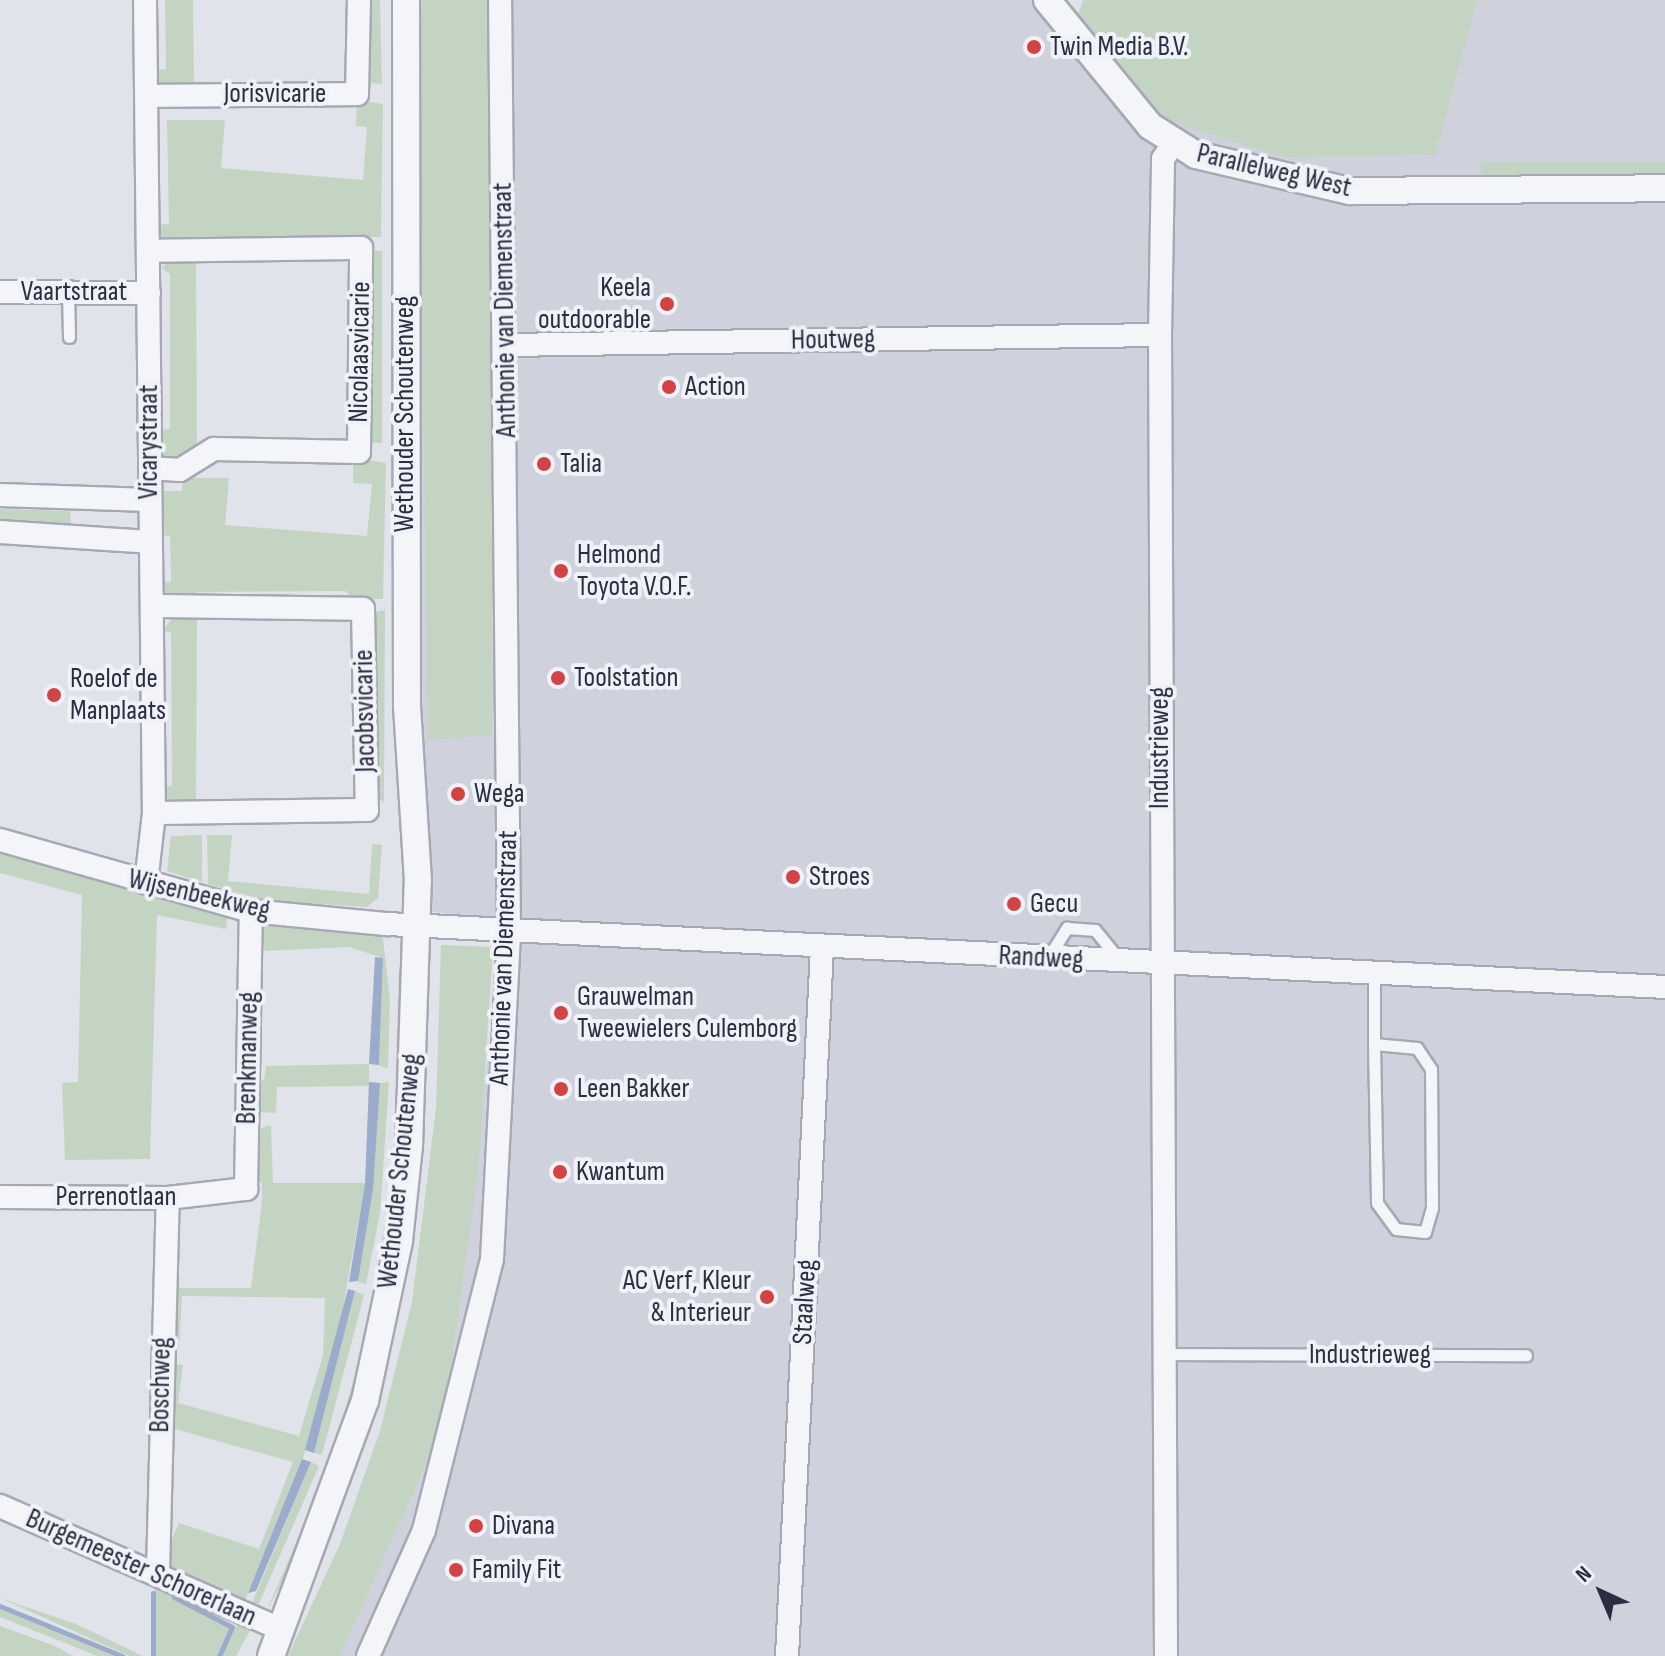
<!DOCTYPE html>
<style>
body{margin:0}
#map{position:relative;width:1665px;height:1656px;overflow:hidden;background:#e1e3ea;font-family:"Sofia Sans Condensed",sans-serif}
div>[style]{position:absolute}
.built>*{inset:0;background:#cfd2dc}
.green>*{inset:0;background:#c4d4c2;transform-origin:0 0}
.water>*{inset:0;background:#9babcb}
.stream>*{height:5px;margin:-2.5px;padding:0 2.5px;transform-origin:2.5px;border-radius:2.5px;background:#9babcb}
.roads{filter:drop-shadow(2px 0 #a6a9b4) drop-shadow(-2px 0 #a6a9b4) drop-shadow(0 2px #a6a9b4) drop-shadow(0 -2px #a6a9b4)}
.service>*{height:11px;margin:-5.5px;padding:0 5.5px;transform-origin:5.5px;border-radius:5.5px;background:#f4f5f8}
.minor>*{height:22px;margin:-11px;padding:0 11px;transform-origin:11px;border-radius:11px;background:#f4f5f8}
.tertiary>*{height:26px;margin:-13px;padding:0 13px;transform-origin:13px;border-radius:13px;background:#f4f5f8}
.dots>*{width:22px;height:22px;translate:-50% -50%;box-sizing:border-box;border:4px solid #f0f2f7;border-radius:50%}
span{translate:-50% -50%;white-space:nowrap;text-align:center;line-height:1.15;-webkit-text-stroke:8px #f0f2f7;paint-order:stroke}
.poi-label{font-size:28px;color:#292e42}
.left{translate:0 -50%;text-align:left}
.right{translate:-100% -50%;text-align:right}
.street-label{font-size:28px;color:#292e42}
.north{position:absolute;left:1561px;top:1552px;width:80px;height:80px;-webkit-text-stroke:6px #f0f2f7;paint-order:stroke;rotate:316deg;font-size:22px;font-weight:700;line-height:32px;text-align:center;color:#292e42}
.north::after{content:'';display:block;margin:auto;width:28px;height:36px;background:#292e42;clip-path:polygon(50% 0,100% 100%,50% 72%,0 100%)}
</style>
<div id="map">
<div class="built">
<i style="clip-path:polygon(416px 0,1058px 0,1076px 20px,1083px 0,1665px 0,1665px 1656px,340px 1656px,442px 1430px,504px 924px,419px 909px)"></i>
</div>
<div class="green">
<i style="clip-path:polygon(165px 0,193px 0,194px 89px,156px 83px,153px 70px,166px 69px)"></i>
<i style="clip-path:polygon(371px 0,380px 0,382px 84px,371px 83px)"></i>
<i style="clip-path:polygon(417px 0,491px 0,492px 735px,428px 740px)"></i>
<i style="clip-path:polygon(1085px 0,1477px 0,1435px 155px,1282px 157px,1156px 117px,1076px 20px)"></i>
<i style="clip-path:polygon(357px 100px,383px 104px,381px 237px,160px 237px,156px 225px,169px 224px,167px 120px,225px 120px,221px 168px,363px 180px,367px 127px,356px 126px)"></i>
<i style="left:1665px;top:162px;width:14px;height:184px;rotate:90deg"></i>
<i style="left:371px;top:251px;width:11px;height:192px"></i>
<i style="clip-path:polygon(196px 260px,197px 447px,168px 460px,158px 453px,156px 430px,170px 429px,170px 274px,162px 268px,168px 261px)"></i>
<i style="clip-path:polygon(353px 458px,386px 463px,383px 599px,353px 599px,345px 591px,197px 592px,190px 600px,160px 594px,157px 583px,171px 582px,170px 536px,156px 535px,156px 491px,182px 491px,183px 478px,229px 478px,225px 525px,367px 536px,372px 484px,353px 483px)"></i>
<i style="clip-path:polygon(0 509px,70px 511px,71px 527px,0 522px)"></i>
<i style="clip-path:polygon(385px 610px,384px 802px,377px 798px,376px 612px)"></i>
<i style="clip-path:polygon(172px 619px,197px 619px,196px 804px,166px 802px,158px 787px,172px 786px,171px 632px,162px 631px)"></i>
<i style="clip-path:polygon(202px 835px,202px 882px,167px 871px,171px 836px)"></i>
<i style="clip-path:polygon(207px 835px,232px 835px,228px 881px,369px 894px,372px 844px,382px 845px,378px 898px,367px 907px,269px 901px,208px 884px)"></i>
<i style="clip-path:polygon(0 850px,228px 912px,226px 929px,157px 915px,150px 1159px,65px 1160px,62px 1083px,78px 1082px,82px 895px,0 873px)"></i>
<i style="clip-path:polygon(257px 922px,382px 931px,390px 999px,388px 1068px,379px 1066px,383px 958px,349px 947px,265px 951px)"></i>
<i style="clip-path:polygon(441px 945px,493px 947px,479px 1165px,442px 1430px,340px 1656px,288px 1656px,340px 1544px,380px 1431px,412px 1302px,436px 1108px)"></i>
<i style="clip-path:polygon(399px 966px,407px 1010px,393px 1202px,380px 1284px,341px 1447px,306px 1537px,266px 1612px,329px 1467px,370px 1321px,393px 1165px)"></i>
<i style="clip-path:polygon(369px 1064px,369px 1086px,277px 1087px,276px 1113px,257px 1112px,255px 1082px,264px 1080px,266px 1066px)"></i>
<i style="clip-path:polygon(389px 1082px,380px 1213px,366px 1284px,358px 1282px,380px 1083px)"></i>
<i style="clip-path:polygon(271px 1125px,273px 1183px,365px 1183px,336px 1348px,301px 1464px,245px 1600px,164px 1567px,169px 1545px,179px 1523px,259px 1549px,293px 1462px,175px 1429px,175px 1416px,165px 1411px,170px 1364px,183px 1365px,178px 1403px,299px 1436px,323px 1355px,325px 1298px,182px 1296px,179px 1348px,169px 1346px,169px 1288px,251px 1288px,262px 1201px,262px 1183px,252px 1181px,256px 1130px)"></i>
<i style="clip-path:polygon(355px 1291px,364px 1295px,322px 1455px,314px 1453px)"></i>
<i style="clip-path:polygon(311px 1462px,319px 1466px,257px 1608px,252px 1603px)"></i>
<i style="clip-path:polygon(154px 1586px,234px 1630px,237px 1625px,167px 1588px,255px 1621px,236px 1656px,151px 1656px)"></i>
<i style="clip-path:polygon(0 1598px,76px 1624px,143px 1656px,129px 1656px)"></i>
<i style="clip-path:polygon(0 1609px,114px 1656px,97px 1656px,0 1617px)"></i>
<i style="clip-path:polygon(0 1626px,55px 1646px,73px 1656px,0 1656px)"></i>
</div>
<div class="water">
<i style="clip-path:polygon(375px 957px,383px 958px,379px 1065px,369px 1064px)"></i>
<i style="clip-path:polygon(369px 1082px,380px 1083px,373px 1189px,358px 1281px,349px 1282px,365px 1183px)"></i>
<i style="clip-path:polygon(348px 1289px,355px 1291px,314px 1453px,305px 1450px)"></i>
<i style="clip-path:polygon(302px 1459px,311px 1462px,256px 1591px,248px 1593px)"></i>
</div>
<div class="stream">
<i style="left:174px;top:1597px;width:65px;rotate:27.3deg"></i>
<i style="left:232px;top:1627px;width:32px;rotate:114deg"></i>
<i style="left:0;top:1606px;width:132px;rotate:22.3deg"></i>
<i style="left:153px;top:1656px;width:63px;rotate:-90deg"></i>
</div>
<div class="roads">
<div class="service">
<i style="left:68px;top:292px;width:45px;rotate:88.7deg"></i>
<i style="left:1048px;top:958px;width:36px;rotate:-58deg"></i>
<i style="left:1067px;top:928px;width:28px;rotate:4deg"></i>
<i style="left:1095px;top:930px;width:40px;rotate:51deg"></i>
<i style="left:1374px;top:974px;width:70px;rotate:90deg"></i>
<i style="left:1374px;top:1044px;width:159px;rotate:88.9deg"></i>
<i style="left:1377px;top:1203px;width:32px;rotate:54deg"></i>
<i style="left:1396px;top:1229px;width:29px;rotate:6deg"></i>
<i style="left:1425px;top:1232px;width:25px;rotate:-74deg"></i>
<i style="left:1432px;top:1208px;width:139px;rotate:-90.4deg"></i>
<i style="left:1431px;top:1069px;width:25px;rotate:-124deg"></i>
<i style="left:1417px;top:1048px;width:43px;rotate:-174.7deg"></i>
<i style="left:1165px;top:1354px;width:361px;rotate:0.2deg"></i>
</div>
<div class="minor">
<i style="left:145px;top:0;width:813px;rotate:89.37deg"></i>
<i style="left:154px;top:813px;width:70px;rotate:96.5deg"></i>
<i style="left:147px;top:96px;width:210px;rotate:-0.5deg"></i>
<i style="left:357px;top:94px;width:94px;rotate:-88.8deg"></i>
<i style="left:0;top:292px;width:149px;rotate:0.4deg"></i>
<i style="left:506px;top:345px;width:654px;rotate:-0.88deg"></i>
<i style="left:150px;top:468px;width:30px;rotate:4deg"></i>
<i style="left:180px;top:470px;width:40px;rotate:-32deg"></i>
<i style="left:214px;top:449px;width:145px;rotate:1.2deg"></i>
<i style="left:359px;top:452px;width:204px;rotate:-89.4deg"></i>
<i style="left:361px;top:248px;width:211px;rotate:179.2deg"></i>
<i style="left:0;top:495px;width:150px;rotate:1.9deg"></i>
<i style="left:0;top:532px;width:149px;rotate:3.8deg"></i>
<i style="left:153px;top:606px;width:210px;rotate:0.8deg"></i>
<i style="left:363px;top:609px;width:201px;rotate:88.9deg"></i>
<i style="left:367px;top:810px;width:213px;rotate:179.2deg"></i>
<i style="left:0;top:840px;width:261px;rotate:15.8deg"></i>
<i style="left:251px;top:911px;width:137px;rotate:5.5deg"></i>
<i style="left:387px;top:924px;width:1280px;rotate:2.82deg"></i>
<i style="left:0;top:1197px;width:168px;rotate:0.3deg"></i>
<i style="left:168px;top:1198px;width:79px;rotate:-6.6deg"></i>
<i style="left:246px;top:1189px;width:278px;rotate:-89deg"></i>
<i style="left:0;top:1506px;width:308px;rotate:23.7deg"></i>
<i style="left:158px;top:1572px;width:374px;rotate:-88.5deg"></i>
<i style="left:368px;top:1656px;width:138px;rotate:-66deg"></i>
<i style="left:424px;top:1530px;width:279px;rotate:-75.9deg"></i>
<i style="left:492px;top:1259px;width:329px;rotate:-87deg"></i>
<i style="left:509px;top:930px;width:930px;rotate:-90.55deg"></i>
<i style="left:787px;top:1656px;width:709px;rotate:-87.17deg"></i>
<i style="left:1166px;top:1656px;width:1321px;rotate:-90.26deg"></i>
<i style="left:1160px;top:335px;width:176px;rotate:-89deg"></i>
<i style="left:1163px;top:159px;width:17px;rotate:-57deg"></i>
</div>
<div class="tertiary">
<i style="left:1047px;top:0;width:163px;rotate:50.7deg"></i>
<i style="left:1150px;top:126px;width:54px;rotate:32.2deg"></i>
<i style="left:1196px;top:155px;width:158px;rotate:13.2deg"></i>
<i style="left:1350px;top:191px;width:315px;rotate:-0.5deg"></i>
<i style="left:271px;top:1656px;width:272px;rotate:-69.8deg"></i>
<i style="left:365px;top:1401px;width:164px;rotate:-78deg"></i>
<i style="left:399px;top:1241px;width:96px;rotate:-84deg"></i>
<i style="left:409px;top:1146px;width:265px;rotate:-88.1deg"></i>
<i style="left:418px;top:881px;width:176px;rotate:-93.6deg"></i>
<i style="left:407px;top:705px;width:705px;rotate:-90.08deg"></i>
</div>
</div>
<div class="dots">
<i style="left:1034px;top:47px;background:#d14345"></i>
<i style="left:667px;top:304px;background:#d14345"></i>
<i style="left:669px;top:387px;background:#d14345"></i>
<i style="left:544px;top:464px;background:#d14345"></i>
<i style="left:561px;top:571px;background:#d14345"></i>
<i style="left:558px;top:678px;background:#d14345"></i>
<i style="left:54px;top:695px;background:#d14345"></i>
<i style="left:458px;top:794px;background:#d14345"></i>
<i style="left:793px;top:877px;background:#d14345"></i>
<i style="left:1014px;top:904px;background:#d14345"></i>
<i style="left:561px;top:1013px;background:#d14345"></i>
<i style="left:561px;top:1089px;background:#d14345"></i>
<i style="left:560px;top:1172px;background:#d14345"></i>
<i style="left:767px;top:1297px;background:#d14345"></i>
<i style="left:476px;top:1526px;background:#d14345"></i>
<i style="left:456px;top:1570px;background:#d14345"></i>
</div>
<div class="poi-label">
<span class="left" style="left:1050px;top:47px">Twin Media B.V.</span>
<span class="right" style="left:651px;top:304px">Keela<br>outdoorable</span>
<span class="left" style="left:685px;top:387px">Action</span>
<span class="left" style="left:560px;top:464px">Talia</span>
<span class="left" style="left:577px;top:571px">Helmond<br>Toyota V.O.F.</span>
<span class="left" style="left:574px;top:678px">Toolstation</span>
<span class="left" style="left:70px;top:695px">Roelof de<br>Manplaats</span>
<span class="left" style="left:474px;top:794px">Wega</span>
<span class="left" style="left:809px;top:877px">Stroes</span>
<span class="left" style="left:1030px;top:904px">Gecu</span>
<span class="left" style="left:577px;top:1013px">Grauwelman<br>Tweewielers Culemborg</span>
<span class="left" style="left:577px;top:1089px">Leen Bakker</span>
<span class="left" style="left:576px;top:1172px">Kwantum</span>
<span class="right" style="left:751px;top:1297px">AC Verf, Kleur<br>&amp; Interieur</span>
<span class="left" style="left:492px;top:1526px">Divana</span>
<span class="left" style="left:472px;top:1570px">Family Fit</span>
</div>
<div class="street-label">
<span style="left:275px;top:94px">Jorisvicarie</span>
<span style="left:1274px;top:171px;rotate:13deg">Parallelweg West</span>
<span style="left:74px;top:292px">Vaartstraat</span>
<span style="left:505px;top:310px;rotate:-91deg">Anthonie van Diemenstraat</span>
<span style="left:833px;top:340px;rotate:-1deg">Houtweg</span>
<span style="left:360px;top:352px;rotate:-89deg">Nicolaasvicarie</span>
<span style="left:405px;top:414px;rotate:-90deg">Wethouder Schoutenweg</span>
<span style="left:149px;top:442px;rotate:-90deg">Vicarystraat</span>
<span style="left:365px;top:711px;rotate:-91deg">Jacobsvicarie</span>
<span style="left:1160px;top:748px;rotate:-90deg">Industrieweg</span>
<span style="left:199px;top:895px;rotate:13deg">Wijsenbeekweg</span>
<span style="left:504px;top:958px;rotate:-88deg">Anthonie van Diemenstraat</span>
<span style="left:1041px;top:958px;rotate:3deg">Randweg</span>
<span style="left:248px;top:1058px;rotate:-89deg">Brenkmanweg</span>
<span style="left:400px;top:1171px;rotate:-84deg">Wethouder Schoutenweg</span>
<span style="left:116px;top:1197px">Perrenotlaan</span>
<span style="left:805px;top:1302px;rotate:-87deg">Staalweg</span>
<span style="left:1370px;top:1355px">Industrieweg</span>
<span style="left:161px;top:1385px;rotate:-89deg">Boschweg</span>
<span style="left:141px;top:1568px;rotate:24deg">Burgemeester Schorerlaan</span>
</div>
<div class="north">N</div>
</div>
